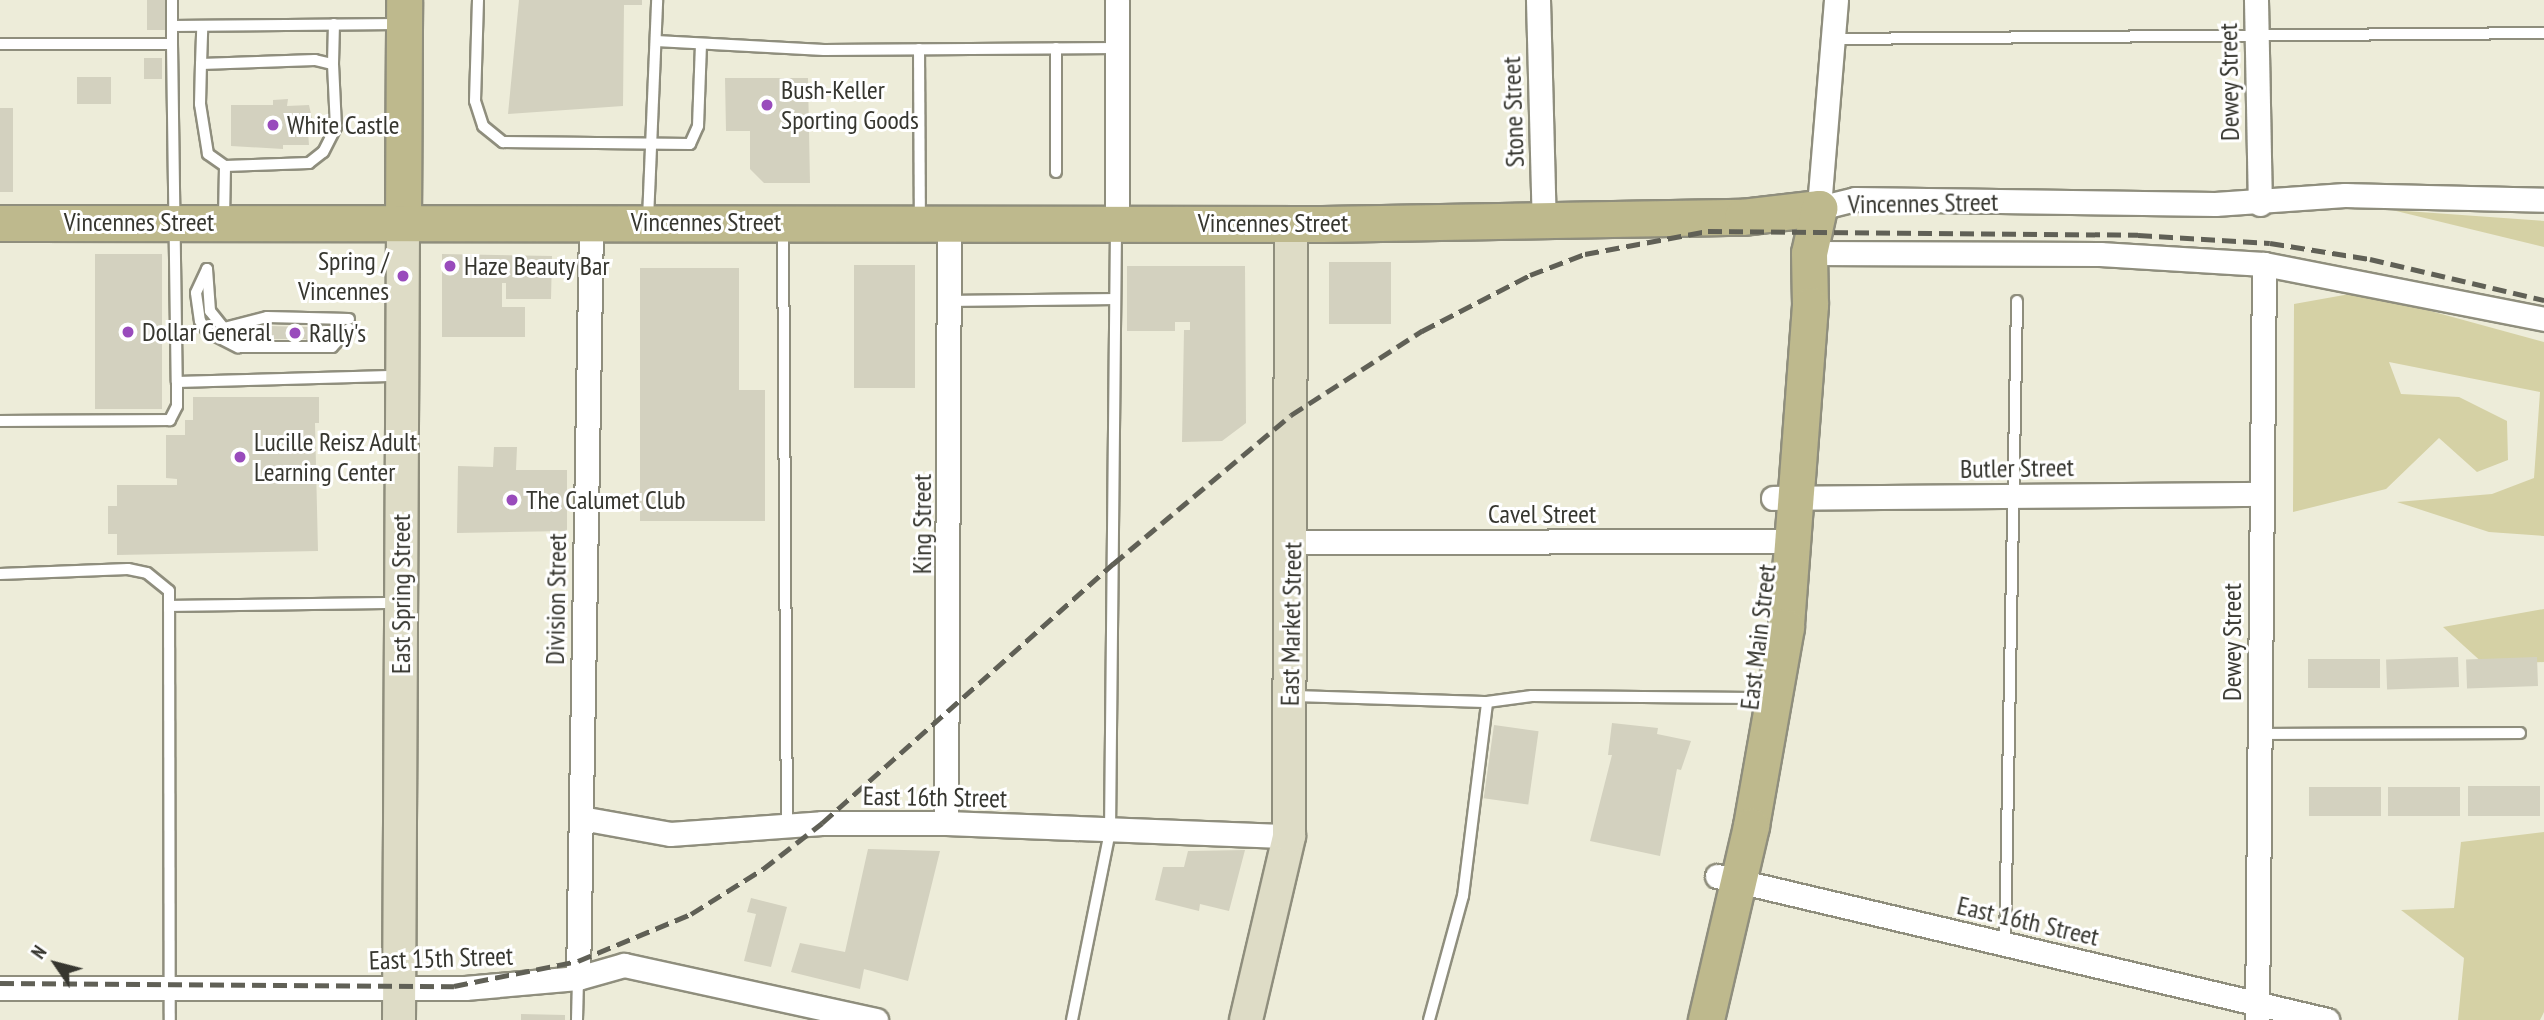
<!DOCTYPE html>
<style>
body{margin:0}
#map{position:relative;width:2544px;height:1020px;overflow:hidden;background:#edecd9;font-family:"PT Sans Narrow",sans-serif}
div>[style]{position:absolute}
.green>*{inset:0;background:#d5d1a5}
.building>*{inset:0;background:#d3d1bf;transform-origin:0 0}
.roads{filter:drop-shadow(2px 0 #8f8e7d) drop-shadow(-2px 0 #8f8e7d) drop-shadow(0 2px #8f8e7d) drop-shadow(0 -2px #8f8e7d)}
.lane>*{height:10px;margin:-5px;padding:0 5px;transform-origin:5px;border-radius:5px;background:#fff}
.street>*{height:23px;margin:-11.5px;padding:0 11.5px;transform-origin:11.5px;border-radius:11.5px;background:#fff}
.secondary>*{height:32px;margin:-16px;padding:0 16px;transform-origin:16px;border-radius:16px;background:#dedcc6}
.primary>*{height:35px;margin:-17.5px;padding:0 17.5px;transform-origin:17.5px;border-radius:17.5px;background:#beb98d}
.rail>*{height:5px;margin-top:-2.5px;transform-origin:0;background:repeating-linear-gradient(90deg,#606056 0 14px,transparent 0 21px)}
.dots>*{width:19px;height:19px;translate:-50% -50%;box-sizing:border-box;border:4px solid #fff;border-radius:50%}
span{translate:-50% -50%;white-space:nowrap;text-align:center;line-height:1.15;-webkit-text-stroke:6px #fff;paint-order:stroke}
.street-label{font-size:26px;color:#36362f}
.poi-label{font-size:26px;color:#36362f}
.left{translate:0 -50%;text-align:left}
.right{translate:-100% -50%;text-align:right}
.north{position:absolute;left:21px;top:929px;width:70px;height:70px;-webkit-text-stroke:5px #fff;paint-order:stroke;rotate:305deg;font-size:19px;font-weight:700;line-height:28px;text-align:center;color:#36362f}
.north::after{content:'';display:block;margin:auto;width:24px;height:32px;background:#36362f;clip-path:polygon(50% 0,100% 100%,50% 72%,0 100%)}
</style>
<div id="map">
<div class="green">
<i style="clip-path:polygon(2392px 210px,2544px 221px,2544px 247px)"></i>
<i style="clip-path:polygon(2361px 292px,2544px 342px,2544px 536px,2489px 532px,2397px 502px,2492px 494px,2534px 478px,2540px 392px,2389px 362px,2401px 394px,2459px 397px,2507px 421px,2508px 460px,2477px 472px,2439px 438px,2386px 489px,2293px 512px,2294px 304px)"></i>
<i style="clip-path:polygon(2544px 609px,2544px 662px,2485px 665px,2443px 627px)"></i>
<i style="clip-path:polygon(2544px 832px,2544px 1012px,2540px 1020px,2458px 1020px,2464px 958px,2401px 910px,2454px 908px,2461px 842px)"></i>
</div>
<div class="building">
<i style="left:147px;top:0;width:18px;height:30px"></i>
<i style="clip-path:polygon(519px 0,642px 0,642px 5px,624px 5px,623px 106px,508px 114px)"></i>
<i style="left:144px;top:58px;width:18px;height:21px"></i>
<i style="left:111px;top:77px;width:27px;height:34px;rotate:90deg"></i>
<i style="clip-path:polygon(725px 78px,808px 78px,810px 183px,764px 183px,750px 169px,750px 131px,726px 131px)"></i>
<i style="clip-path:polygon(288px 99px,287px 106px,309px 105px,315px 132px,308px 132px,309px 145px,283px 145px,283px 149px,231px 146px,231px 105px,273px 105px,273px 100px)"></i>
<i style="left:0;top:108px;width:13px;height:84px"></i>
<i style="left:95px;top:254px;width:67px;height:155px"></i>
<i style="clip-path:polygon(442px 254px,552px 256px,551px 299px,506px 299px,506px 283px,502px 283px,502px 307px,525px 307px,525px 337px,442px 337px)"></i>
<i style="left:1329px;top:262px;width:62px;height:62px"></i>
<i style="left:854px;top:265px;width:61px;height:123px"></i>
<i style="clip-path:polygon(1127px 266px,1245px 266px,1246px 423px,1222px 441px,1182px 442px,1184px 330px,1190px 330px,1190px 322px,1175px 322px,1175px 331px,1127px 331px)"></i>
<i style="clip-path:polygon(640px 268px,739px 268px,739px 390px,765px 390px,765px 521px,640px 521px)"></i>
<i style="clip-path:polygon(307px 323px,320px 324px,320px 345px,307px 344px,306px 339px,270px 339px,270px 326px,308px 327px)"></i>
<i style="clip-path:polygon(193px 397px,319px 397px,319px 423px,315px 423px,318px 551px,117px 555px,117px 534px,108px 534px,108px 506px,117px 506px,117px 485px,177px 485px,177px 479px,166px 478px,166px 435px,185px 435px,185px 420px,193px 420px)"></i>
<i style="clip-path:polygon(494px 447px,517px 447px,516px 470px,567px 470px,567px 531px,457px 533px,458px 466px,493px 467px)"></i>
<i style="left:2458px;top:657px;width:30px;height:72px;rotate:88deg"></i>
<i style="left:2537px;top:657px;width:29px;height:71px;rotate:88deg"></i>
<i style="left:2380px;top:659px;width:29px;height:72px;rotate:90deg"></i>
<i style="clip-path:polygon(1612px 723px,1658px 728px,1657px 734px,1691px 741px,1681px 770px,1677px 769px,1660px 856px,1590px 841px,1612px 755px,1608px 755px)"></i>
<i style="left:1494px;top:725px;width:45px;height:74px;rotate:8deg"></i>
<i style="left:2540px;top:786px;width:30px;height:72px;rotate:90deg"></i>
<i style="left:2381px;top:787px;width:29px;height:72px;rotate:90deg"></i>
<i style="left:2460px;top:787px;width:29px;height:72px;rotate:90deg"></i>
<i style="clip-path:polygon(868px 849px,940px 851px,908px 981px,864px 969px,860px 989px,791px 972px,800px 943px,845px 952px)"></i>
<i style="clip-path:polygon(1245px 850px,1229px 911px,1200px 904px,1199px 911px,1155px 900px,1163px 867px,1184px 867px,1188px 851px)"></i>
<i style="clip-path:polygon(751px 898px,787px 907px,771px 967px,744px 961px,756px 914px,747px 912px)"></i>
<i style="clip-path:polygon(521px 1014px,565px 1015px,565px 1020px,521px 1020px)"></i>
</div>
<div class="roads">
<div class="lane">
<i style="left:478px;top:0;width:101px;rotate:91.7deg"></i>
<i style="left:475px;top:101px;width:26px;rotate:72deg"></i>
<i style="left:483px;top:126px;width:26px;rotate:39deg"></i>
<i style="left:503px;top:142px;width:187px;rotate:0.6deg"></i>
<i style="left:690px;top:144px;width:20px;rotate:-66deg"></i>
<i style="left:698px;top:126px;width:82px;rotate:-87.9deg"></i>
<i style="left:172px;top:26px;width:228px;rotate:-0.5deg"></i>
<i style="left:1833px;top:39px;width:711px;rotate:-0.48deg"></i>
<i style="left:656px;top:41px;width:168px;rotate:3.1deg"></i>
<i style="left:824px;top:50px;width:293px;rotate:-0.4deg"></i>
<i style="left:0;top:44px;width:172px"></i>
<i style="left:172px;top:44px;width:338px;rotate:89.2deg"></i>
<i style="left:177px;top:382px;width:24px;rotate:90deg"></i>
<i style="left:177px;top:406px;width:16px;rotate:117deg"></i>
<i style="left:170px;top:420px;width:170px;rotate:179.7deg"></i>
<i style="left:172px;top:44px;width:44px;rotate:-90deg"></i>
<i style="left:919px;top:49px;width:169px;rotate:89.7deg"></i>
<i style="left:315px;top:60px;width:18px;rotate:13deg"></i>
<i style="left:333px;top:64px;width:63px;rotate:87.3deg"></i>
<i style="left:336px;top:127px;width:28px;rotate:117deg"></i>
<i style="left:323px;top:152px;width:18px;rotate:142deg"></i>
<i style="left:309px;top:163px;width:84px;rotate:178deg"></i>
<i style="left:225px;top:166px;width:21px;rotate:-145deg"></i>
<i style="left:208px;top:154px;width:51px;rotate:-99.1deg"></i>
<i style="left:200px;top:104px;width:40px;rotate:-88.6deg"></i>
<i style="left:201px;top:64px;width:114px;rotate:-2deg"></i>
<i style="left:201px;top:64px;width:38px;rotate:-88deg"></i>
<i style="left:333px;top:64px;width:40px;rotate:-88.6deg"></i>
<i style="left:1056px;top:172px;width:124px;rotate:-90deg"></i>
<i style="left:224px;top:219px;width:53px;rotate:-88.9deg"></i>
<i style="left:648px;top:219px;width:219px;rotate:-87.6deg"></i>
<i style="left:783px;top:229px;width:597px;rotate:89.62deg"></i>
<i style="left:207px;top:269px;width:26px;rotate:115deg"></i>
<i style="left:196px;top:293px;width:28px;rotate:82deg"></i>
<i style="left:200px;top:321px;width:14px;rotate:54deg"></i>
<i style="left:208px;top:332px;width:34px;rotate:27deg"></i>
<i style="left:238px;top:347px;width:94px"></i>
<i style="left:332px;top:347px;width:25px;rotate:-47deg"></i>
<i style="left:207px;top:269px;width:42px;rotate:85.9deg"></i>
<i style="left:210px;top:311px;width:22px;rotate:51deg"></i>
<i style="left:224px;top:328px;width:44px;rotate:-14.3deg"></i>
<i style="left:267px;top:317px;width:82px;rotate:1.4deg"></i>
<i style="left:950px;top:301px;width:162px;rotate:-0.7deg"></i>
<i style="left:177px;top:382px;width:221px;rotate:-1.6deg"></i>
<i style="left:0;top:574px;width:128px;rotate:-2.2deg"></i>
<i style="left:128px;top:569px;width:19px;rotate:12deg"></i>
<i style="left:147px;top:573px;width:28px;rotate:39deg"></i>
<i style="left:169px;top:591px;width:429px;rotate:89.9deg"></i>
<i style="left:171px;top:606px;width:228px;rotate:-0.8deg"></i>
<i style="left:1292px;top:696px;width:195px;rotate:1.8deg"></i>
<i style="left:2260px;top:734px;width:260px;rotate:-0.2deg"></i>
<i style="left:2005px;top:944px;width:643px;rotate:-88.93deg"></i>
<i style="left:577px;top:1020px;width:42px;rotate:-88.6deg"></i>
<i style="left:1072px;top:1020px;width:192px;rotate:-78.6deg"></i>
<i style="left:1110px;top:832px;width:603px;rotate:-89.43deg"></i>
<i style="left:1429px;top:1020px;width:129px;rotate:-74.7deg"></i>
<i style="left:1463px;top:896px;width:195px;rotate:-82.9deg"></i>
<i style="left:1487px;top:702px;width:45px;rotate:-7.6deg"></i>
<i style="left:1532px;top:696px;width:221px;rotate:0.5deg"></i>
</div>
<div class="street">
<i style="left:1117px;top:0;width:222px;rotate:90deg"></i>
<i style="left:1538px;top:0;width:222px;rotate:88.5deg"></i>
<i style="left:1836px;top:0;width:209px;rotate:94.7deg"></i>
<i style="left:1819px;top:208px;width:37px;rotate:-14deg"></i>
<i style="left:1855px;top:199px;width:360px;rotate:0.8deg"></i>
<i style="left:2215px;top:204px;width:130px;rotate:-4deg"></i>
<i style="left:2345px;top:195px;width:199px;rotate:1.4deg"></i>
<i style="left:2256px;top:0;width:204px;rotate:88.9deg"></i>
<i style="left:1809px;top:253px;width:291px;rotate:0.2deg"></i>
<i style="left:2100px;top:254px;width:164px;rotate:3.5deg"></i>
<i style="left:2264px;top:264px;width:285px;rotate:11.1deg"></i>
<i style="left:1773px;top:498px;width:489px;rotate:-0.5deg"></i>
<i style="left:1292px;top:542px;width:500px;rotate:-0.11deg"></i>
<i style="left:581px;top:818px;width:90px;rotate:10.2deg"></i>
<i style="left:670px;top:834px;width:152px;rotate:-4.1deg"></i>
<i style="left:822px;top:823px;width:124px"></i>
<i style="left:946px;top:823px;width:343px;rotate:2.2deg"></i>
<i style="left:946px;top:823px;width:598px;rotate:-89.71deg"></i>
<i style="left:1717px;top:876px;width:627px;rotate:13.28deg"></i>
<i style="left:578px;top:978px;width:756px;rotate:-89.01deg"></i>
<i style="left:0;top:988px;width:465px"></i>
<i style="left:465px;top:988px;width:113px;rotate:-5.1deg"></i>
<i style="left:578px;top:978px;width:48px;rotate:-15.8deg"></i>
<i style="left:624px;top:965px;width:258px;rotate:12.3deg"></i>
<i style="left:2257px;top:1020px;width:756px;rotate:-89.47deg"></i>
</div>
<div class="secondary">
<i style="left:399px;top:1020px;width:799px;rotate:-89.71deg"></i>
<i style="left:1246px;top:1020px;width:189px;rotate:-76.8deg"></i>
<i style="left:1289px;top:836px;width:612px;rotate:-89.81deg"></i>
</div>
<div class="primary">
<i style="left:403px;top:221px;width:221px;rotate:-89.7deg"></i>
<i style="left:0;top:223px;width:1322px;rotate:0.04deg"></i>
<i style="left:1322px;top:224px;width:420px;rotate:-1deg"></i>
<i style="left:1742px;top:217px;width:78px;rotate:-6.7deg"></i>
<i style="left:1819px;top:208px;width:46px;rotate:102.5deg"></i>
<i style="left:1809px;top:253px;width:52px;rotate:88.9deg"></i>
<i style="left:1810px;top:305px;width:323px;rotate:94.3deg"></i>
<i style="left:1786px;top:627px;width:202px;rotate:100deg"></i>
<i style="left:1751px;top:826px;width:199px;rotate:103.1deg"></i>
</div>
</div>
<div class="rail">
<i style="left:0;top:983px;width:454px;rotate:0.4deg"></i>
<i style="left:454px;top:986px;width:126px;rotate:-11.4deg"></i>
<i style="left:578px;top:961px;width:122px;rotate:-22.6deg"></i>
<i style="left:691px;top:914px;width:85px;rotate:-32deg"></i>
<i style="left:763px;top:869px;width:75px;rotate:-37.9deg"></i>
<i style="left:822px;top:823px;width:390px;rotate:-41.7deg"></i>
<i style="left:1113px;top:564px;width:232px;rotate:-39.9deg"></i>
<i style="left:1291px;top:415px;width:156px;rotate:-32.7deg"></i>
<i style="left:1422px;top:331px;width:122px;rotate:-27.4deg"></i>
<i style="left:1530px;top:275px;width:59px;rotate:-20.9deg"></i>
<i style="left:1585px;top:254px;width:125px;rotate:-10.6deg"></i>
<i style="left:1708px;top:231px;width:430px;rotate:0.5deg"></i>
<i style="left:2138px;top:235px;width:132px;rotate:3.5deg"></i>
<i style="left:2270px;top:243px;width:101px;rotate:9.1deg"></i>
<i style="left:2370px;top:259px;width:179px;rotate:13.3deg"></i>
</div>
<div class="dots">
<i style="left:767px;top:105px;background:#994bbc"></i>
<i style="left:273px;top:125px;background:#994bbc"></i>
<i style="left:450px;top:266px;background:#994bbc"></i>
<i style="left:403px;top:276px;background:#994bbc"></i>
<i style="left:128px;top:332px;background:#994bbc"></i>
<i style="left:295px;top:333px;background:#994bbc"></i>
<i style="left:240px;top:457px;background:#994bbc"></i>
<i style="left:512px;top:500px;background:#994bbc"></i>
</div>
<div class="street-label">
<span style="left:2229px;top:82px;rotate:-91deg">Dewey Street</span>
<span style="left:1513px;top:112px;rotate:-92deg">Stone Street</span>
<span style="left:1923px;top:203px;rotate:-1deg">Vincennes Street</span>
<span style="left:139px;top:222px">Vincennes Street</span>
<span style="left:706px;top:222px">Vincennes Street</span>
<span style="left:1273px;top:223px">Vincennes Street</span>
<span style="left:2017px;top:468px;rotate:-1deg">Butler Street</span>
<span style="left:1542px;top:514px">Cavel Street</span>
<span style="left:922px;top:524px;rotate:-90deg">King Street</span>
<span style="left:401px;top:594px;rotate:-90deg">East Spring Street</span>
<span style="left:556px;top:599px;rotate:-89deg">Division Street</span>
<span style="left:1291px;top:624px;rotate:-89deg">East Market Street</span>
<span style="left:1758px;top:637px;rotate:-83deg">East Main Street</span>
<span style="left:2232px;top:642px;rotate:-90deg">Dewey Street</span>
<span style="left:935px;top:797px;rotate:1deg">East 16th Street</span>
<span style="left:2028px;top:921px;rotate:13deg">East 16th Street</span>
<span style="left:441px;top:958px;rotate:-2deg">East 15th Street</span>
</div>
<div class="poi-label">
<span class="left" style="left:781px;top:105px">Bush-Keller<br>Sporting Goods</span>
<span class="left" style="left:287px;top:125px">White Castle</span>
<span class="right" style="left:389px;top:276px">Spring /<br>Vincennes</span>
<span class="left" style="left:464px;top:266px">Haze Beauty Bar</span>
<span class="left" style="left:142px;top:332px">Dollar General</span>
<span class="left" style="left:309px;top:333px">Rally's</span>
<span class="left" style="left:254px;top:457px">Lucille Reisz Adult<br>Learning Center</span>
<span class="left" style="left:526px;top:500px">The Calumet Club</span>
</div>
<div class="north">N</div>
</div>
